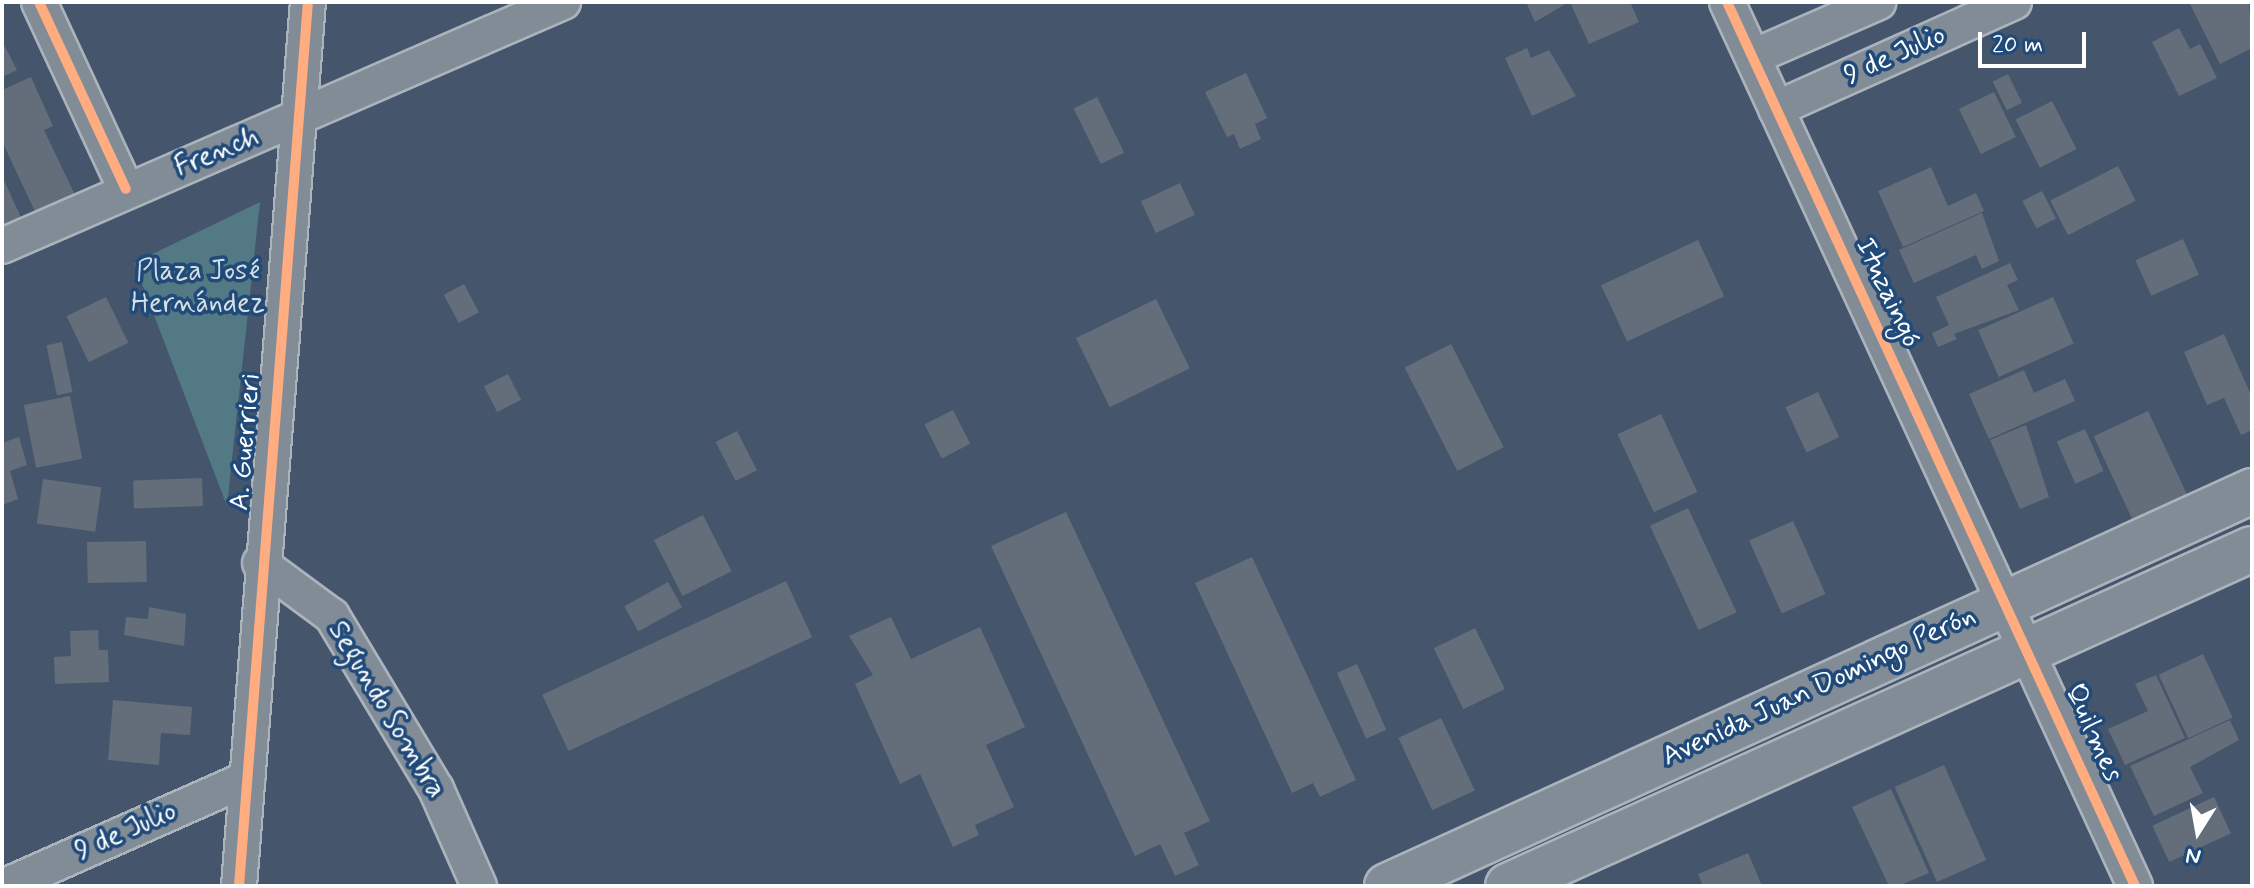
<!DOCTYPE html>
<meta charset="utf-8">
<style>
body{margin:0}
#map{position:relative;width:2254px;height:888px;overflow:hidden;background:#45566c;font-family:Mynerve,sans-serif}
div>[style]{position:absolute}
.green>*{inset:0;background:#537a84}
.building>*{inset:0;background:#646d7a;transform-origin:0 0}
.roads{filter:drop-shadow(2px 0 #abb3bd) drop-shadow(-2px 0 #abb3bd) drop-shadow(0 2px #abb3bd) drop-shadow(0 -2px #abb3bd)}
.minor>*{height:34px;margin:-17px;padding:0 17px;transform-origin:17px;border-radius:17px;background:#828c96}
.secondary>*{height:44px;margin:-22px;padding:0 22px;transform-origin:22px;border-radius:22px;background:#828c96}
.cycleway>*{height:10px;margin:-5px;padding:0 5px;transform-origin:5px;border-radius:5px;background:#ffac80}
span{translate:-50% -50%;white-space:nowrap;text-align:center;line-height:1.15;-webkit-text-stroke:7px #1f4a7a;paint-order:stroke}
.street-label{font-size:28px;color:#fff}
.park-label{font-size:28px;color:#d4dfe1}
.frame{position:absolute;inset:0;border:4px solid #fff;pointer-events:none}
.north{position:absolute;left:2158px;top:792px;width:80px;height:80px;-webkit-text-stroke:6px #1f4a7a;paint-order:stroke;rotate:191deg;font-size:22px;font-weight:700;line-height:32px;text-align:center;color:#fff}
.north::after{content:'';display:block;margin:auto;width:28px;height:36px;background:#fff;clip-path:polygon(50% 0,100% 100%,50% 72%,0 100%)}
.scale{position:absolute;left:1978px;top:32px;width:108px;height:36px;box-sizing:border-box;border:4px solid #fff;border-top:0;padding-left:10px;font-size:24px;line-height:28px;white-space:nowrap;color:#fff;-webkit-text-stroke:6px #1f4a7a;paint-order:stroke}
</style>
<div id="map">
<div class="green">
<i style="clip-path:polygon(260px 202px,232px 459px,227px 506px,134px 263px)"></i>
</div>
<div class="building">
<i style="clip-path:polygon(1526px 2px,1569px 2px,1535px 22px)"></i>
<i style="clip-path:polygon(1570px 2px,1630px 2px,1639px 22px,1589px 44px)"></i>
<i style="clip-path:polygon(2189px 2px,2249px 2px,2252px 48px,2220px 64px)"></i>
<i style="clip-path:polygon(2179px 28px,2190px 49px,2200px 44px,2217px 78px,2179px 96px,2152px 42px)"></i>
<i style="clip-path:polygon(2px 41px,17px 70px,2px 77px)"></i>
<i style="clip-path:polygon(1527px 48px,1531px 58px,1549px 50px,1576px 96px,1532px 116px,1505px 58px)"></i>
<i style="clip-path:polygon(1246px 73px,1267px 118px,1255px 124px,1261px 139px,1240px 149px,1234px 134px,1227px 137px,1205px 92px)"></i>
<i style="left:2008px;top:74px;width:32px;height:17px;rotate:64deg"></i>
<i style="clip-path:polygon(31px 77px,53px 126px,44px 130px,76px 197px,37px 216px,2px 141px,2px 90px)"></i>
<i style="left:1994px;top:92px;width:50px;height:39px;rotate:64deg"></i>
<i style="left:1097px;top:97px;width:62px;height:26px;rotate:64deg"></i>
<i style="left:2052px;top:101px;width:54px;height:41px;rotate:63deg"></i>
<i style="left:2118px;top:166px;width:39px;height:76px;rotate:63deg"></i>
<i style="clip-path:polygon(1931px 167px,1948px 206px,1976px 193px,1984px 211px,1903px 247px,1878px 191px)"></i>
<i style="clip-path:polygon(2px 176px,24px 224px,2px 235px)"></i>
<i style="left:1180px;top:183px;width:35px;height:43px;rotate:65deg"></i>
<i style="left:2042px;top:191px;width:31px;height:22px;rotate:63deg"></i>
<i style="clip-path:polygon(1982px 213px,1999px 261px,1982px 269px,1976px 255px,1914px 283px,1899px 250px)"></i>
<i style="left:2183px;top:239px;width:39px;height:52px;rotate:66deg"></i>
<i style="left:1698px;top:240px;width:62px;height:107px;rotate:65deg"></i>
<i style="clip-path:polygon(2010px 263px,2018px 280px,2007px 285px,2019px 310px,1954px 334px,1957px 339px,1938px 347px,1932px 333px,1949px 325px,1936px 297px)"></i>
<i style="left:464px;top:284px;width:32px;height:23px;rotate:62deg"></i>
<i style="left:106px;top:297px;width:51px;height:44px;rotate:64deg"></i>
<i style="left:2053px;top:297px;width:51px;height:82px;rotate:66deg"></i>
<i style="left:1156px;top:299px;width:77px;height:89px;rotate:64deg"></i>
<i style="clip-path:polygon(2224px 334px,2252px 397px,2252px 430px,2241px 435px,2224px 398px,2207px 405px,2184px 352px)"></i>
<i style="left:62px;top:342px;width:51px;height:16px;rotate:78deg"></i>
<i style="left:1451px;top:344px;width:116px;height:52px;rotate:63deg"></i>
<i style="clip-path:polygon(2024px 370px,2034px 393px,2065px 379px,2075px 401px,1989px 439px,1969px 394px)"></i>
<i style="left:508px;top:374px;width:29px;height:27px;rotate:63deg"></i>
<i style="left:1818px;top:392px;width:50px;height:36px;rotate:65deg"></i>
<i style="left:70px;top:396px;width:64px;height:47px;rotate:79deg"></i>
<i style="left:953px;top:410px;width:38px;height:32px;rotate:63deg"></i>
<i style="left:2148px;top:411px;width:95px;height:60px;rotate:65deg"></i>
<i style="left:1661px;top:414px;width:86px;height:48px;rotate:65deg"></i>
<i style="clip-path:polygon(2026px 425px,2049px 497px,2020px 509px,1990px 440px)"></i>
<i style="left:2085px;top:429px;width:46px;height:31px;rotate:66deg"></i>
<i style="left:737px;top:431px;width:44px;height:24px;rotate:63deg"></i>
<i style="clip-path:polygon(19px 437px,27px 465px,10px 471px,18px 499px,2px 505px,2px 443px)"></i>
<i style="left:202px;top:478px;width:28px;height:69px;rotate:88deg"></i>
<i style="left:43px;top:479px;width:59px;height:45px;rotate:8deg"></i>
<i style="left:1688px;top:508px;width:115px;height:42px;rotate:65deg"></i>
<i style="clip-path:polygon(1066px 512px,1210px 821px,1184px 833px,1199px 865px,1175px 876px,1160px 844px,1135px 856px,991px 546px)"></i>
<i style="left:703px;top:515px;width:63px;height:55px;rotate:63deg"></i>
<i style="left:1793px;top:521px;width:80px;height:48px;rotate:66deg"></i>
<i style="left:146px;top:541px;width:41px;height:59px;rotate:89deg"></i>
<i style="clip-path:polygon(1252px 557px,1356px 780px,1320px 797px,1313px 783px,1292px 793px,1195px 583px)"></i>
<i style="left:786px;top:581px;width:62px;height:269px;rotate:65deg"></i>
<i style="left:668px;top:582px;width:29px;height:50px;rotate:61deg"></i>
<i style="clip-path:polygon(149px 607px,186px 614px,184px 646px,124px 635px,126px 617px,148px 619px)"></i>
<i style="clip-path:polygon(891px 617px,911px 659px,980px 627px,1025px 727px,986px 745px,1014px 807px,975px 825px,979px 835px,953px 847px,920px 774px,900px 784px,855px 684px,873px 675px,849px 636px)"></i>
<i style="left:1475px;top:628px;width:68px;height:46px;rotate:64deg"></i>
<i style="clip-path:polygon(98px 630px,99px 650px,108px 650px,109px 682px,55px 684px,54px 657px,71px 656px,70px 631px)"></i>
<i style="left:2203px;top:654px;width:70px;height:49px;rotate:65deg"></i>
<i style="left:1357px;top:664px;width:72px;height:22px;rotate:66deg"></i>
<i style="clip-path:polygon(2156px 675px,2185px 738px,2125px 765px,2108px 729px,2148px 711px,2135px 684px)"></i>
<i style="clip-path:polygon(113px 700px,192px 707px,190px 735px,161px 733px,159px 765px,108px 760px)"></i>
<i style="left:1441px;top:718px;width:80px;height:47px;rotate:65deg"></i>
<i style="clip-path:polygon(2230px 720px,2239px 740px,2190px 767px,2203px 793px,2154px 816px,2130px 766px)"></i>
<i style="left:1944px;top:765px;width:104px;height:54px;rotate:66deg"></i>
<i style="clip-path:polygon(1891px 789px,1929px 873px,1898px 886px,1889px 886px,1852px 807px)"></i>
<i style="left:2214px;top:797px;width:40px;height:68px;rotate:65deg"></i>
<i style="clip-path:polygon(1748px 853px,1762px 886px,1703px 886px,1698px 874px)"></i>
</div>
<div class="roads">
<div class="minor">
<i style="left:39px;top:2px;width:206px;rotate:65.1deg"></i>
<i style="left:1727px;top:2px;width:974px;rotate:65.22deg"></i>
<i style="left:1753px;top:57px;width:137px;rotate:-23.6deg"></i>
<i style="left:1776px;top:109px;width:261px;rotate:-24.2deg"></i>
<i style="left:2px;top:246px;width:612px;rotate:-23.51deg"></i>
<i style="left:260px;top:563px;width:89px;rotate:36.4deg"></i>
<i style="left:332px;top:616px;width:202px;rotate:59deg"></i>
<i style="left:436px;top:789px;width:106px;rotate:66.1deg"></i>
<i style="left:5px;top:886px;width:265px;rotate:-23.9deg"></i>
<i style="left:239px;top:886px;width:887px;rotate:-85.54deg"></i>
</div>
<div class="secondary">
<i style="left:1387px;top:886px;width:951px;rotate:-24.54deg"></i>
<i style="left:1508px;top:886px;width:817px;rotate:-24.37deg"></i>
</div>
</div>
<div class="cycleway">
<i style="left:39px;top:2px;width:206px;rotate:65.1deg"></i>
<i style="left:1727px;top:2px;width:974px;rotate:65.22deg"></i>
<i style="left:239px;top:886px;width:887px;rotate:-85.54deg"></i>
</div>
<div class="street-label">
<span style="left:1895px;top:56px;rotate:-24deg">9 de Julio</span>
<span style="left:217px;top:153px;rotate:-22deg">French</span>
<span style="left:1887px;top:293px;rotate:65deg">Ituzaingó</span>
<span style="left:246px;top:442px;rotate:-85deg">A. Guerrieri</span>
<span style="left:1819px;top:687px;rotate:-25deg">Avenida Juan Domingo Perón</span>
<span style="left:386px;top:710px;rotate:59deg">Segundo Sombra</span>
<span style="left:2093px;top:733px;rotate:66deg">Quilmes</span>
<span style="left:126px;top:832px;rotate:-24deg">9 de Julio</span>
</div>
<div class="park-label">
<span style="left:198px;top:288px">Plaza José<br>Hernández</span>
</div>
<div class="frame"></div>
<div class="north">N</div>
<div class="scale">20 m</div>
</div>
